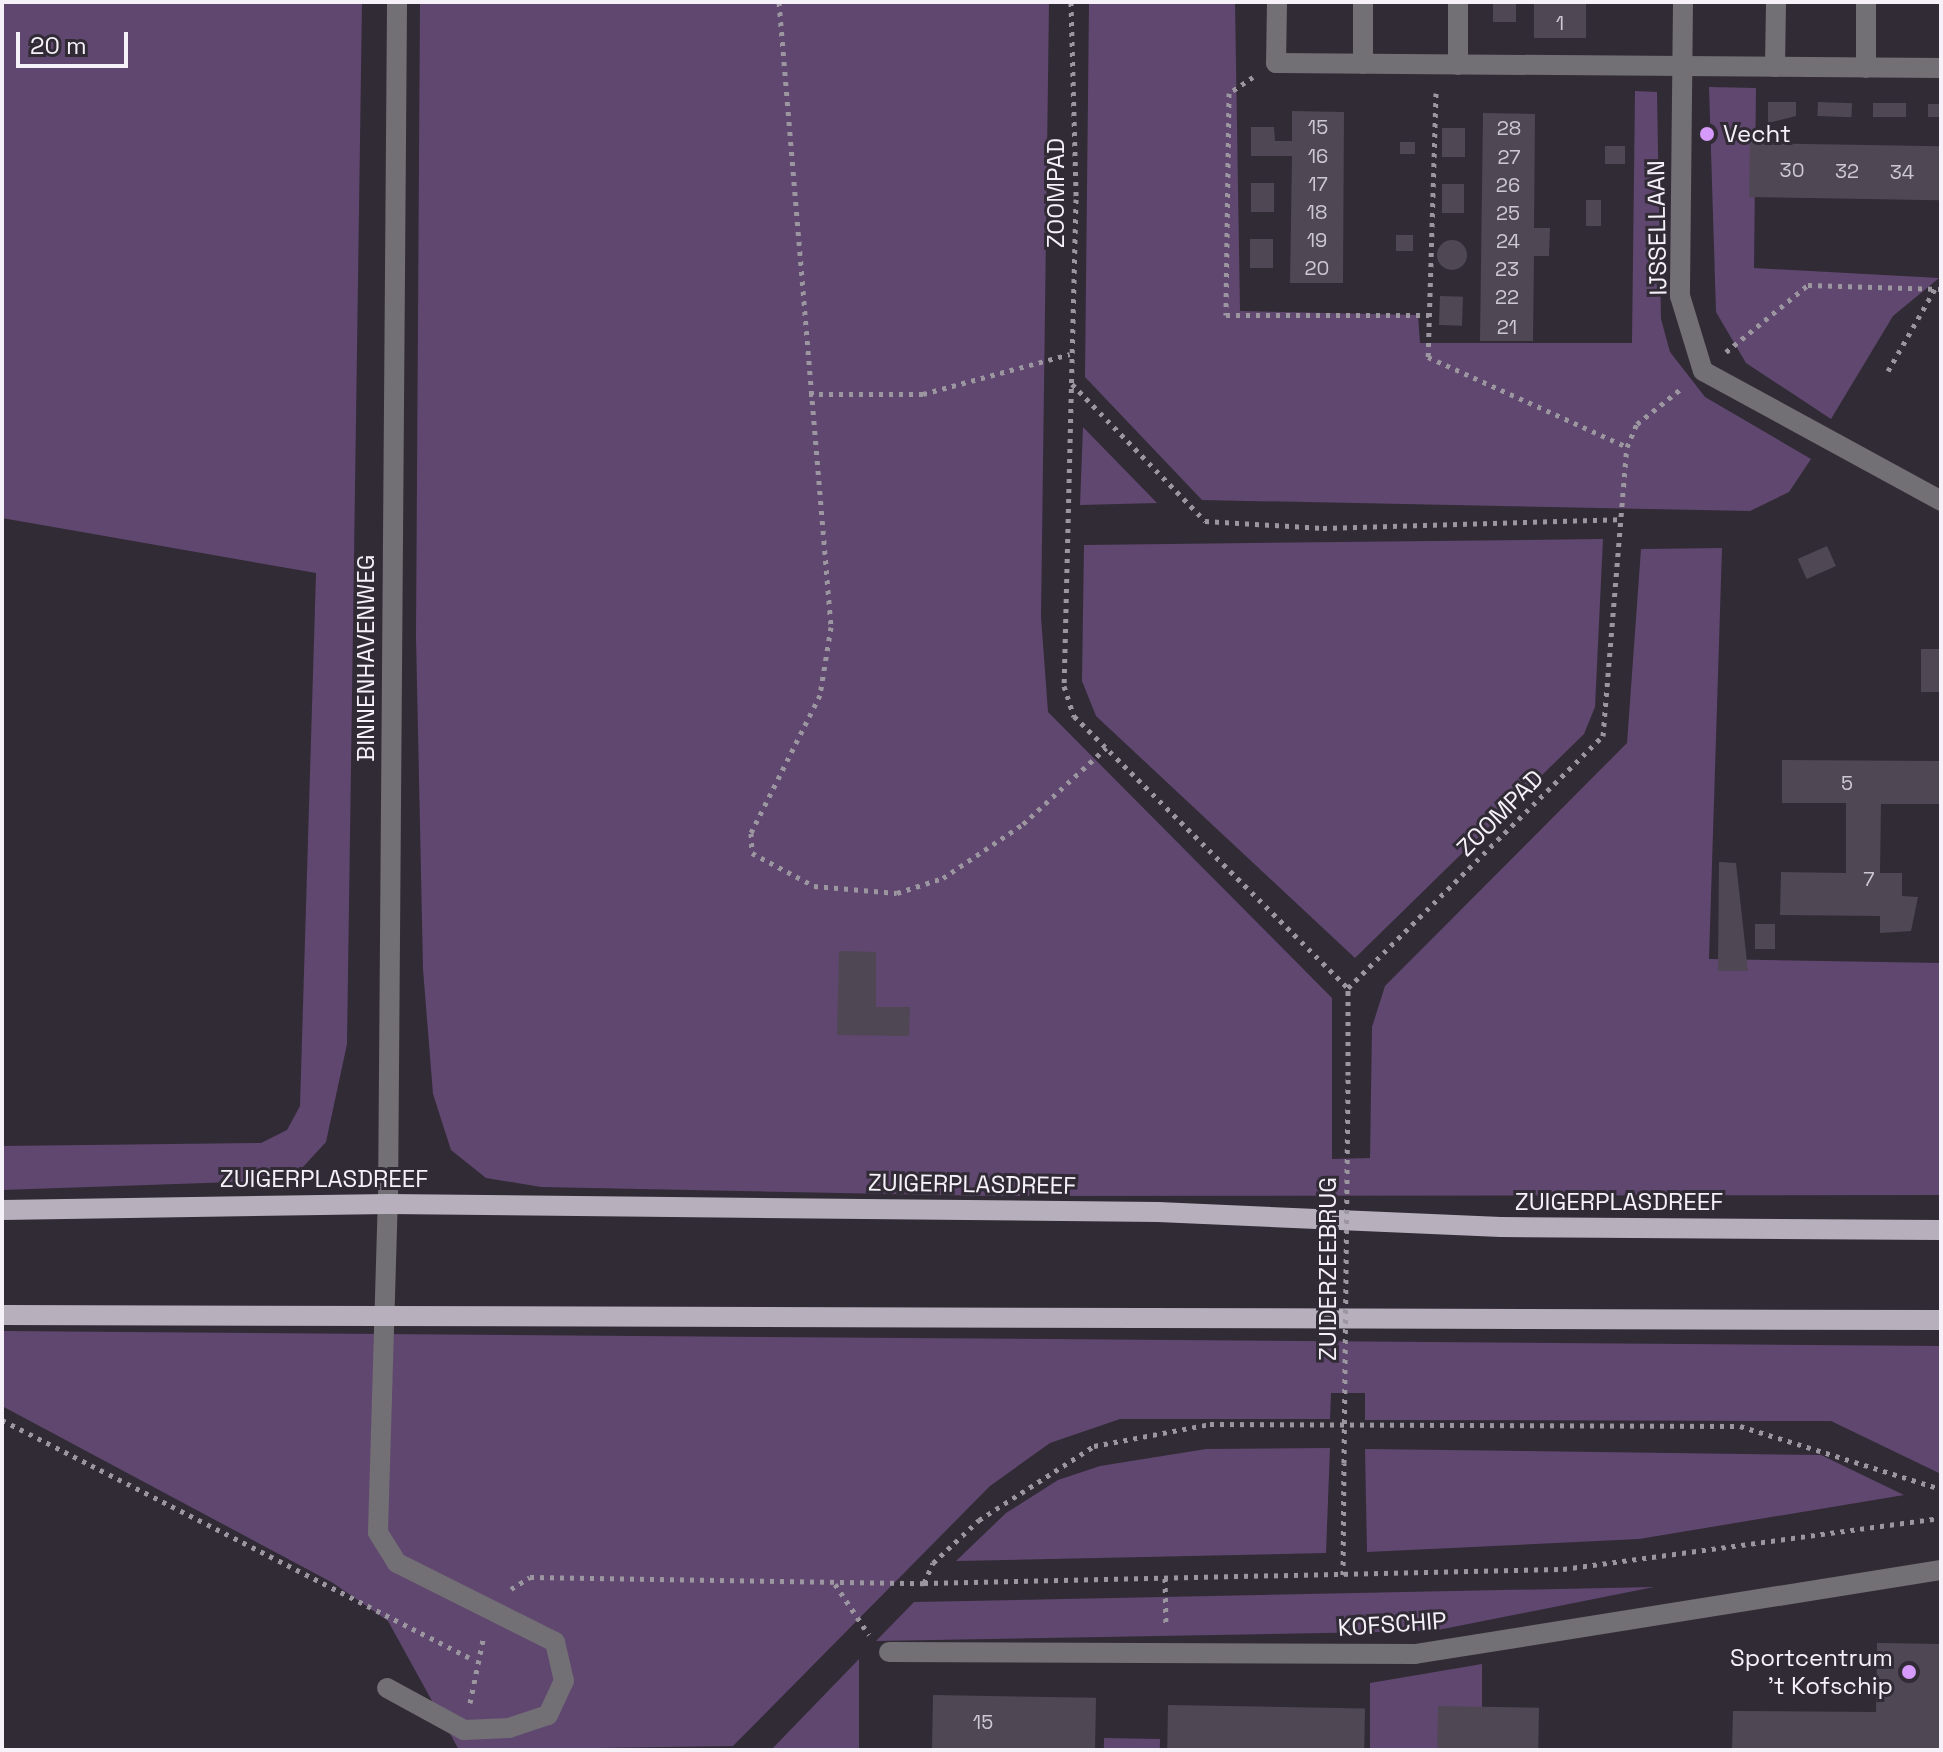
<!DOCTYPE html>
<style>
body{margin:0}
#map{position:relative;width:1943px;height:1752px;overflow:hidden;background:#312b36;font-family:"Space Grotesk",sans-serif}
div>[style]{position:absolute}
.green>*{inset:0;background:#60476f;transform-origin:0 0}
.building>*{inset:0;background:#4f4854;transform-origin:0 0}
.round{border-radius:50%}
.path>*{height:5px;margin-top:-2.5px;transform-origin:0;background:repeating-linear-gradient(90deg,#9b969f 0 4px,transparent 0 10px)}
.minor>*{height:20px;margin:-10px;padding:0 10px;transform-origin:10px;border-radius:10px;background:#726f75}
.major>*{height:20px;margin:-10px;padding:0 10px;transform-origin:10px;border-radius:10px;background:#b7b0bc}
.path-bridge>*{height:5px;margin-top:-2.5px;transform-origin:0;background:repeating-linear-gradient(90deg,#9b969f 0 4px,transparent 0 10px)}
.dots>*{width:22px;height:22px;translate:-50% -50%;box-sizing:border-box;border:4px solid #312b36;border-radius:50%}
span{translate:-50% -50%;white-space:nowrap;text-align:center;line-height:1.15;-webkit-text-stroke:6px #312b36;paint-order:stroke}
.number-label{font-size:20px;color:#ccc7d0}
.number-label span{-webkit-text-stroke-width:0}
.poi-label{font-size:24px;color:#f6f1f9}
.left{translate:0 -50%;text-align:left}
.right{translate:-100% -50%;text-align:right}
.street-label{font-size:24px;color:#f6f1f9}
.frame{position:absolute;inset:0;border:4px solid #f6f1f9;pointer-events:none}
.scale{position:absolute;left:16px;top:32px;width:112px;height:36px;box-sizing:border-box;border:4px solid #f6f1f9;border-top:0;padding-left:10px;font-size:24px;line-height:28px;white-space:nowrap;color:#f6f1f9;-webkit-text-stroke:6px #312b36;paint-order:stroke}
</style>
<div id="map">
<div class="green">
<i style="clip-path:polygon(2px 2px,362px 2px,347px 1044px,326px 1142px,291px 1180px,2px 1190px,2px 1146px,261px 1143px,287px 1130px,300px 1106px,316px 573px,2px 518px)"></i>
<i style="clip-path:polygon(420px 2px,1049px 2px,1041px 617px,1048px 712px,1332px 998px,1332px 1159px,1370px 1158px,1372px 1027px,1385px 986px,1627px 743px,1641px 549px,1722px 548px,1709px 959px,1941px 963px,1941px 1195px,993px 1196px,541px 1187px,486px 1178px,451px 1150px,433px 1094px,423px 969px,416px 636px)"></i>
<i style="clip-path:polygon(1089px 2px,1235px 2px,1240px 311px,1418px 315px,1420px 343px,1632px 343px,1635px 91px,1657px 92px,1661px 319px,1670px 352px,1705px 397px,1811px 459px,1789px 492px,1750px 511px,1202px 500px,1085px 377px)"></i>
<i style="clip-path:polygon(1709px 87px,1756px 88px,1754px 268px,1939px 278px,1893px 316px,1831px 419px,1746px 363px,1716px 312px)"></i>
<i style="clip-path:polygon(1083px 427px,1157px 503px,1080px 505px)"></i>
<i style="clip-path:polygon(1603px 539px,1595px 707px,1584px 734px,1355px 958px,1096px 716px,1082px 681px,1084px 545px)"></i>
<i style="clip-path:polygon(2px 1331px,1941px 1346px,1941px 1474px,1831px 1421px,1365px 1420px,1365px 1393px,1331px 1393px,1330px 1419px,1120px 1419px,1050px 1443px,990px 1486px,733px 1746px,459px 1750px,388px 1621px,333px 1583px,2px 1406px)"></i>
<i style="clip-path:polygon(1330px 1448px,1326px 1553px,956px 1561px,1006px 1513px,1058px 1480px,1100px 1466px,1206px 1449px)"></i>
<i style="clip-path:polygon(1365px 1449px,1821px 1455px,1904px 1495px,1639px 1539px,1367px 1552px)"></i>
<i style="clip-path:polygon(1654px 1587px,1433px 1631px,876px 1641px,914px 1602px)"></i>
<i style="clip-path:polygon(859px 1659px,859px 1750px,771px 1750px)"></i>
<i style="clip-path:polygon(1482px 1664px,1482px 1718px,1444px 1750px,1370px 1750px,1370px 1683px)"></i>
<i style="left:1104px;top:1738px;width:56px;height:12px;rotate:1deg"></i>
</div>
<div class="building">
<i style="left:1493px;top:2px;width:23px;height:20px"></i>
<i style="left:1534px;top:2px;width:52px;height:36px"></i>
<i style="clip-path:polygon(1768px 102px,1796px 102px,1796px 116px,1768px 123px)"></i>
<i style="left:1818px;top:102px;width:34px;height:14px;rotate:2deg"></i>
<i style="left:1873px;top:103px;width:33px;height:14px"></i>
<i style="left:1928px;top:104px;width:13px;height:13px"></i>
<i style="clip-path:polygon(1292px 111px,1344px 112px,1343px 283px,1290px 283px,1292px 156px,1251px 156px,1251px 127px,1274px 127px,1275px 141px,1292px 141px)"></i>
<i style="clip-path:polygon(1483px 113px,1535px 114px,1534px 228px,1550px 228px,1549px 256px,1534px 256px,1533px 341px,1480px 341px)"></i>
<i style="left:1442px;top:128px;width:23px;height:29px"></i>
<i style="left:1400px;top:142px;width:15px;height:12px"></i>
<i style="left:1750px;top:143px;width:191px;height:54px;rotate:1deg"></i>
<i style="left:1605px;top:146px;width:20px;height:18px"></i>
<i style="left:1251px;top:183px;width:23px;height:29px"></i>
<i style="left:1442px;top:184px;width:22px;height:29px"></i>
<i style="left:1586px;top:200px;width:15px;height:26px"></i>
<i style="left:1396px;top:235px;width:17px;height:16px"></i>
<i style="left:1250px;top:239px;width:23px;height:29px"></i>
<i class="round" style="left:1437px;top:240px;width:30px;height:30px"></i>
<i style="left:1440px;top:296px;width:23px;height:29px;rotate:2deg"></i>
<i style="left:1827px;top:546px;width:22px;height:32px;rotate:66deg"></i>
<i style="left:1921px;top:649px;width:20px;height:43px"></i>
<i style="clip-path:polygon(1782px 760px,1941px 761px,1941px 804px,1881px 804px,1880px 873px,1902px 873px,1902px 896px,1918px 897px,1911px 931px,1880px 933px,1880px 916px,1780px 915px,1781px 872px,1846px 873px,1846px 803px,1782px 803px)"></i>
<i style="clip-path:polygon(1719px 862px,1736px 863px,1748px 971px,1718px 971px)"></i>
<i style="left:1755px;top:924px;width:20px;height:25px"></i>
<i style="clip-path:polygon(839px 951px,876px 952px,876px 1007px,910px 1007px,909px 1036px,837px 1035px)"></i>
<i style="clip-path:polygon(1877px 1643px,1941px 1644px,1941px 1750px,1732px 1750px,1733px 1711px,1876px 1712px)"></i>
<i style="left:933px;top:1695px;width:163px;height:55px;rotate:1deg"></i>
<i style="left:1168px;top:1705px;width:197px;height:45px;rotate:1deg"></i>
<i style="left:1438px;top:1706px;width:101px;height:44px;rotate:1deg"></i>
</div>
<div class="path">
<i style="left:779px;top:2px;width:627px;rotate:85.24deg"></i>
<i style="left:831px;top:627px;width:69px;rotate:99.2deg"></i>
<i style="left:820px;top:695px;width:154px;rotate:116.6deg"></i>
<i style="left:751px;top:833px;width:20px;rotate:87deg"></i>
<i style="left:752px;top:853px;width:70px;rotate:28deg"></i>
<i style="left:814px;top:886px;width:83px;rotate:4.8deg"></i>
<i style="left:897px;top:893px;width:48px;rotate:-18.1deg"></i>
<i style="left:943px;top:878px;width:97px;rotate:-34deg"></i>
<i style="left:1023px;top:824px;width:113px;rotate:-42.5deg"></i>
<i style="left:1071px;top:2px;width:197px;rotate:88.5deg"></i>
<i style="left:1076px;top:199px;width:487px;rotate:91.4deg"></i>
<i style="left:1064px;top:686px;width:32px;rotate:72deg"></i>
<i style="left:1074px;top:716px;width:386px;rotate:44.8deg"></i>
<i style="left:1253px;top:77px;width:29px;rotate:146deg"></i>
<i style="left:1229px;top:93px;width:222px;rotate:90.8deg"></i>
<i style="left:1226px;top:315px;width:203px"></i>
<i style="left:1436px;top:93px;width:264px;rotate:91.7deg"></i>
<i style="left:1428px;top:357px;width:218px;rotate:24.3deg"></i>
<i style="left:1726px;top:352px;width:106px;rotate:-39.3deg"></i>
<i style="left:1808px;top:285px;width:133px;rotate:1.7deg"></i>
<i style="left:1888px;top:371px;width:95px;rotate:-60.2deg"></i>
<i style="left:1072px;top:384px;width:191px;rotate:45.8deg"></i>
<i style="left:1205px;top:521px;width:118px;rotate:3.4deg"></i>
<i style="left:1323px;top:528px;width:297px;rotate:-1.7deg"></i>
<i style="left:809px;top:394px;width:114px"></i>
<i style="left:923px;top:394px;width:152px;rotate:-15.2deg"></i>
<i style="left:1348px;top:988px;width:359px;rotate:-44.7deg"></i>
<i style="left:1603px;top:736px;width:290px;rotate:-85.3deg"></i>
<i style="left:1627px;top:447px;width:25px;rotate:-67deg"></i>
<i style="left:1637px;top:424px;width:58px;rotate:-38.7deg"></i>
<i style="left:1348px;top:1075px;width:87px;rotate:-90deg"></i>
<i style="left:2px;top:1420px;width:530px;rotate:26.95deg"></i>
<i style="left:1343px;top:1575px;width:112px;rotate:-89.5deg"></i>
<i style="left:1165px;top:1578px;width:48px;rotate:88.8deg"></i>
<i style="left:924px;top:1583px;width:22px;rotate:-66deg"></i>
<i style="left:933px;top:1563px;width:63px;rotate:-43.1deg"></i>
<i style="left:979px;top:1520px;width:137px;rotate:-32.8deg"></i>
<i style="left:1094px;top:1446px;width:118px;rotate:-10.7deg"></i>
<i style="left:1210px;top:1424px;width:530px;rotate:0.22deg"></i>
<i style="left:1740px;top:1426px;width:211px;rotate:17.4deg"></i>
<i style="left:835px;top:1584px;width:61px;rotate:56.3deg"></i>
<i style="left:511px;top:1589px;width:22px;rotate:-32deg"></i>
<i style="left:530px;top:1577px;width:394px;rotate:0.9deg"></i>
<i style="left:924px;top:1583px;width:639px;rotate:-1.26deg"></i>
<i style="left:1563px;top:1569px;width:381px;rotate:-7.7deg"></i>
<i style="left:470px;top:1703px;width:69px;rotate:-78.4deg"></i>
</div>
<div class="minor">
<i style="left:1277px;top:2px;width:61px;rotate:90.9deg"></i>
<i style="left:1276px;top:63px;width:665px;rotate:0.43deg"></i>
<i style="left:1683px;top:2px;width:294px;rotate:90.6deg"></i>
<i style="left:1680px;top:296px;width:78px;rotate:73deg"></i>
<i style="left:1703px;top:371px;width:271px;rotate:28.6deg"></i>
<i style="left:1363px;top:64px;width:62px;rotate:-90deg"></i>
<i style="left:1458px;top:65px;width:63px;rotate:-90deg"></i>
<i style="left:1775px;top:67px;width:65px;rotate:-89.1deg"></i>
<i style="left:1866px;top:68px;width:66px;rotate:-90deg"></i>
<i style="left:889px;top:1652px;width:526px;rotate:0.22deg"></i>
<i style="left:1415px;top:1654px;width:533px;rotate:-9.07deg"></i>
<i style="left:387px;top:1688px;width:88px;rotate:28.6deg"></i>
<i style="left:464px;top:1730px;width:45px;rotate:-2.5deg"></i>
<i style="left:509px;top:1728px;width:41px;rotate:-18.4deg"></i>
<i style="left:548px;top:1715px;width:38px;rotate:-65deg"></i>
<i style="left:564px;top:1681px;width:40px;rotate:-103deg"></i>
<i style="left:555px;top:1642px;width:177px;rotate:-153.4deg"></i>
<i style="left:397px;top:1563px;width:36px;rotate:-122deg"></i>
<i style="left:378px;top:1532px;width:328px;rotate:-88.3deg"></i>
<i style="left:388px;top:1204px;width:1202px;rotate:-89.57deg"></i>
</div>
<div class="major">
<i style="left:2px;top:1210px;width:386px;rotate:-0.9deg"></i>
<i style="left:388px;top:1204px;width:770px;rotate:0.6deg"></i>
<i style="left:1158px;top:1212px;width:343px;rotate:2.5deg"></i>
<i style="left:1501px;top:1227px;width:440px;rotate:0.4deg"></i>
<i style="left:2px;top:1315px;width:1939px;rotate:0.15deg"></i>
</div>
<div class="path-bridge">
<i style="left:1344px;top:1463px;width:388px;rotate:-89.4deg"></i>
</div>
<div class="dots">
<i style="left:1707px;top:134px;background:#d69bfa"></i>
<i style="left:1909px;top:1672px;background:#d69bfa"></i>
</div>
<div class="number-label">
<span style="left:1560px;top:23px">1</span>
<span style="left:1318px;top:127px">15</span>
<span style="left:1509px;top:128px">28</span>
<span style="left:1318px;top:156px">16</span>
<span style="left:1509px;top:157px">27</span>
<span style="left:1792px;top:170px">30</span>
<span style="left:1847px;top:171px">32</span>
<span style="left:1902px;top:172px">34</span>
<span style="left:1318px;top:184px">17</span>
<span style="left:1508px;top:185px">26</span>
<span style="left:1317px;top:212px">18</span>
<span style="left:1508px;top:213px">25</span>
<span style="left:1317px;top:240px">19</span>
<span style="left:1508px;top:241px">24</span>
<span style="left:1317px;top:268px">20</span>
<span style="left:1507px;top:269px">23</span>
<span style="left:1507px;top:297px">22</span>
<span style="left:1507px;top:327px">21</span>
<span style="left:1847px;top:783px">5</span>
<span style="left:1869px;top:879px">7</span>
<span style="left:983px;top:1722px">15</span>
</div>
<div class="poi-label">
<span class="left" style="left:1723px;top:134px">Vecht</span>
<span class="right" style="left:1893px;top:1672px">Sportcentrum<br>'t Kofschip</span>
</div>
<div class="street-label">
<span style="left:1056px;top:193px;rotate:-90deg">ZOOMPAD</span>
<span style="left:1657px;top:228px;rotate:-91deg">IJSSELLAAN</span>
<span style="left:366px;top:658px;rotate:-90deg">BINNENHAVENWEG</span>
<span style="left:1500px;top:813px;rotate:-45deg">ZOOMPAD</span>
<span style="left:324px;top:1179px">ZUIGERPLASDREEF</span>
<span style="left:972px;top:1184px;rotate:1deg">ZUIGERPLASDREEF</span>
<span style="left:1619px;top:1202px">ZUIGERPLASDREEF</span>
<span style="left:1328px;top:1269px;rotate:-90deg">ZUIDERZEEBRUG</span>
<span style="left:1392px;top:1624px;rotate:-4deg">KOFSCHIP</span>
</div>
<div class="frame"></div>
<div class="scale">20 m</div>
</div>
